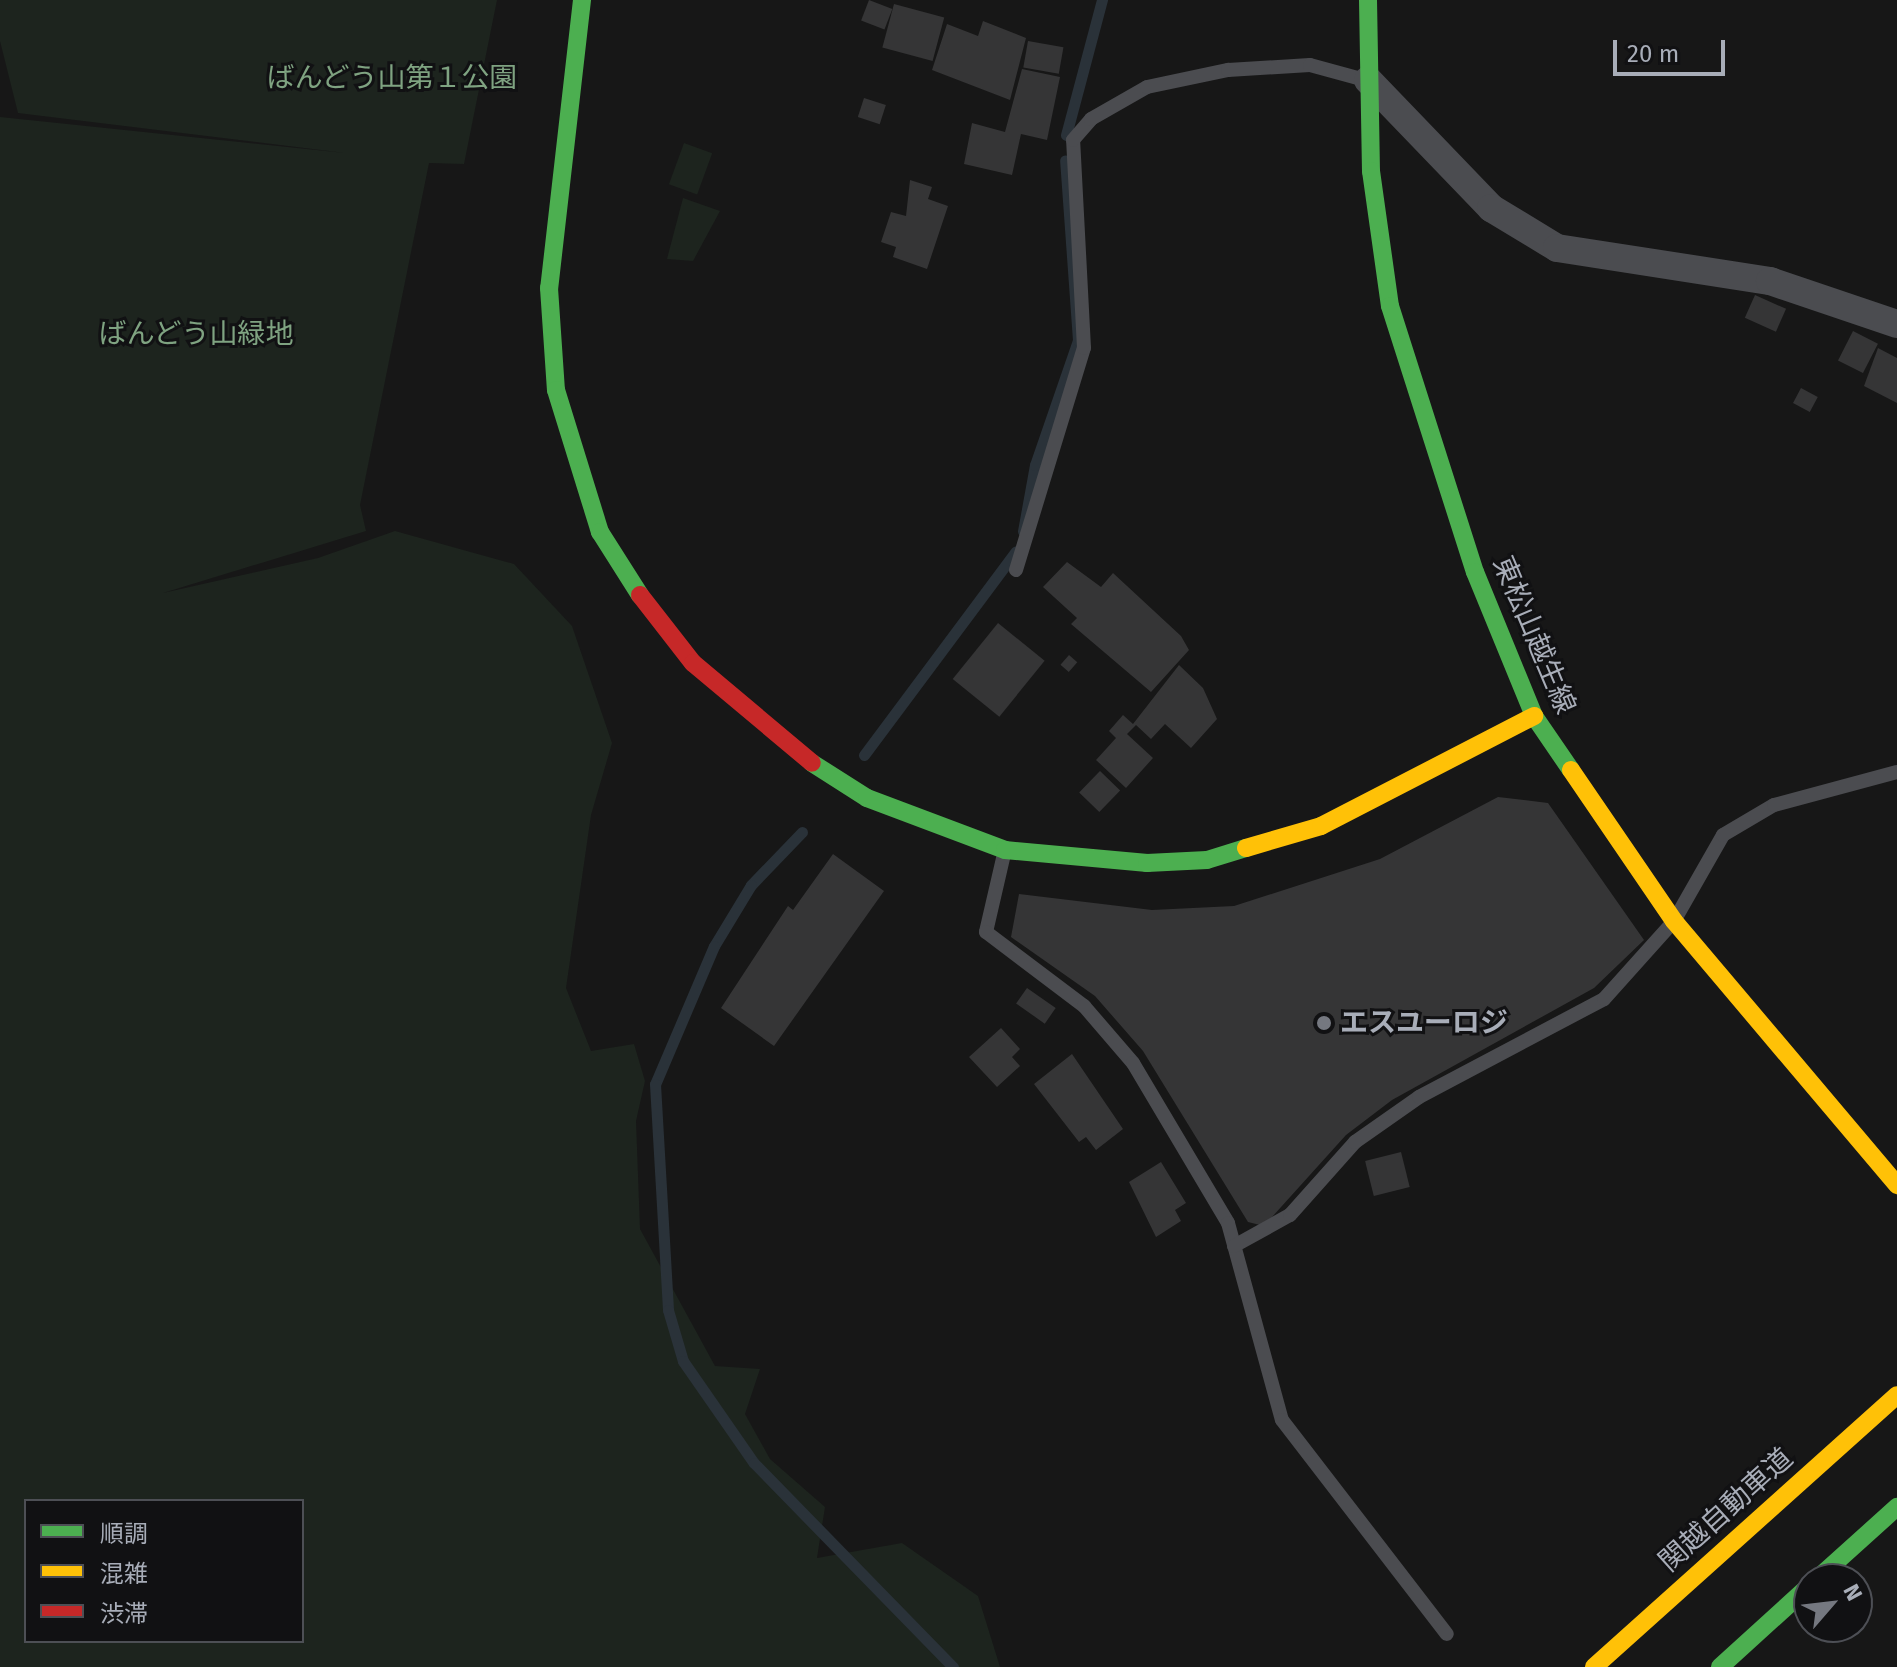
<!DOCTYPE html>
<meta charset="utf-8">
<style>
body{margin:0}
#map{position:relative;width:1897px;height:1667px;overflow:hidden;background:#171717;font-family:"Fira Sans","Noto Sans JP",sans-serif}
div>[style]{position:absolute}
.green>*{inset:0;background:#1d241e;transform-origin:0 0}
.stream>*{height:11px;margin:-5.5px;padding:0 5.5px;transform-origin:5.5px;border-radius:5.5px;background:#2a3239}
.building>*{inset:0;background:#353536;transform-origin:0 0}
.lane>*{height:14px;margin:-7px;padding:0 7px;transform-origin:7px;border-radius:7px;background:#4b4c50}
.street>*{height:28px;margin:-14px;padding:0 14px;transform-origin:14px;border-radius:14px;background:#4b4c50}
.fast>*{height:18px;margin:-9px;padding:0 9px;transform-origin:9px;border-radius:9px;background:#4caf50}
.slow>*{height:18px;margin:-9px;padding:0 9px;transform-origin:9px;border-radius:9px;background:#ffc107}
.jam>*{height:18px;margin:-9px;padding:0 9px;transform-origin:9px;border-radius:9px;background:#c62828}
.dots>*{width:22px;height:22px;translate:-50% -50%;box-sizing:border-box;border:4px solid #111113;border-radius:50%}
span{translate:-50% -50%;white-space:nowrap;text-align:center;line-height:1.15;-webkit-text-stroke:6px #111113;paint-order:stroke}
.park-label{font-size:28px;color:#7fa381}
.street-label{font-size:28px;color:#a8adb8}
.poi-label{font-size:28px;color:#a8adb8;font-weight:700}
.left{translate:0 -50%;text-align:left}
.legend{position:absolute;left:24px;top:1499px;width:280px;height:144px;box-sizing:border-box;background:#111113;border:2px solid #4d4f55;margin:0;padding:10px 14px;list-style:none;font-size:24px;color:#a8adb8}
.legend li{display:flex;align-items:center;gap:16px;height:40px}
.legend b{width:40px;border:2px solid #4d4f55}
.north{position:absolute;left:1793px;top:1563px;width:80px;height:80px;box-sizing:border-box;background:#111113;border:2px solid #4d4f55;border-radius:50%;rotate:62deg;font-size:22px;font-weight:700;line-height:32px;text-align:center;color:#a8adb8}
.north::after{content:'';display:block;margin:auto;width:28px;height:36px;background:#757880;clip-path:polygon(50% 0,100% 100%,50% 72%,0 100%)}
.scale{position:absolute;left:1613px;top:40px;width:112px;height:36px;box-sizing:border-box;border:4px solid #a8adb8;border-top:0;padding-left:10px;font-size:24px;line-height:28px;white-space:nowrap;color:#a8adb8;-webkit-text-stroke:6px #111113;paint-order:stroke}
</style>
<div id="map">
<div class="green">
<i style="clip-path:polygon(evenodd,0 0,497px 0,464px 164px,429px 163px,360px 505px,366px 531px,163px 593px,318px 558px,395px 531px,514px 564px,572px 626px,612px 743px,591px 815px,566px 988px,591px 1051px,634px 1044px,645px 1081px,636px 1121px,640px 1229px,715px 1366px,760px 1369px,745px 1414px,770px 1459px,825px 1507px,817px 1558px,902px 1543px,978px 1596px,1000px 1667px,0 1667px,0 117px,345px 153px,18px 113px,0 41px,0 0,26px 1501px,302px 1501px,302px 1641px,26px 1641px,26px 1501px)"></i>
<i style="left:684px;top:143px;width:30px;height:44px;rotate:20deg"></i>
<i style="clip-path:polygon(683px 198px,720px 211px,693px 261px,667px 259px)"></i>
</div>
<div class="stream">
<i style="left:1066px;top:135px;width:140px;rotate:-75.1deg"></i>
<i style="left:1023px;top:531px;width:67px;rotate:-79.7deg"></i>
<i style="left:1035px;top:465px;width:132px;rotate:-71deg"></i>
<i style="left:1078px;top:340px;width:180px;rotate:-94.1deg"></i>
<i style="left:864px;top:755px;width:254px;rotate:-53.3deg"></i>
<i style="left:802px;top:832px;width:74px;rotate:133.9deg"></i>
<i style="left:751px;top:885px;width:71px;rotate:121.2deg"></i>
<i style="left:714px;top:946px;width:150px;rotate:113.1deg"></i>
<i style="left:655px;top:1084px;width:226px;rotate:86.7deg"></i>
<i style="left:668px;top:1310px;width:53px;rotate:73.6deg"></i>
<i style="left:683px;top:1361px;width:124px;rotate:55.2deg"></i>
<i style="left:754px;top:1463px;width:285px;rotate:45.7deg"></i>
</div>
<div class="building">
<i style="left:869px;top:0;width:25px;height:22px;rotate:21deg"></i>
<i style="left:894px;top:4px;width:52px;height:45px;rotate:15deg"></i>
<i style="clip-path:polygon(983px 21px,1026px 38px,1010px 100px,932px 70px,947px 24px,978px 36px)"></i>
<i style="left:1028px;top:41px;width:36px;height:27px;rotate:10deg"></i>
<i style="clip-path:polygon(1022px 69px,1060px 77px,1047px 140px,1021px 134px,1012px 175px,964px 164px,972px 123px,1005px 132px)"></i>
<i style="left:864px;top:98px;width:23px;height:20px;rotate:18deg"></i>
<i style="clip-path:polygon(910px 180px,932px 187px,928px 199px,948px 206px,927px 269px,893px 257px,896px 247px,881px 242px,891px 212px,906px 216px)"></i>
<i style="left:1755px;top:295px;width:34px;height:25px;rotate:24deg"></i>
<i style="left:1853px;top:331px;width:28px;height:33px;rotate:27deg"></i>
<i style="clip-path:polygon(1878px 348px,1897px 358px,1897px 403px,1864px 386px)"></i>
<i style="left:1801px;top:388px;width:19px;height:17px;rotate:28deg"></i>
<i style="clip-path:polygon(1067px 562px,1101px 587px,1113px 573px,1181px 636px,1189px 650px,1151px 692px,1071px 624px,1077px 618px,1043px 587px)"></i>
<i style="left:998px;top:623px;width:60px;height:72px;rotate:39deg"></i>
<i style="left:1069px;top:655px;width:11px;height:13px;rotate:41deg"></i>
<i style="clip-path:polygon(1179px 665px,1203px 688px,1217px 719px,1191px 748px,1165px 724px,1151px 739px,1136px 725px,1127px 734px,1153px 758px,1126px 788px,1096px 760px,1116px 738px,1109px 731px,1123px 715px,1133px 724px)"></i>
<i style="left:1100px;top:771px;width:28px;height:30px;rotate:44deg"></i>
<i style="clip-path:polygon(1498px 797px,1548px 803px,1644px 940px,1594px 988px,1392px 1100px,1346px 1135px,1264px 1226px,1248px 1222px,1143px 1051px,1095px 996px,1011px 937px,1019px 894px,1152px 910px,1234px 906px,1380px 859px)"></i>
<i style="clip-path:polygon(833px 854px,884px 891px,774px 1046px,721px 1008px,788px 906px,793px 910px)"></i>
<i style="left:1027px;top:988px;width:35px;height:19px;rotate:35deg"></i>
<i style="clip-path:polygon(1001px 1028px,1020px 1049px,1012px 1057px,1020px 1066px,997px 1087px,969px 1057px)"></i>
<i style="clip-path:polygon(1072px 1054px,1123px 1129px,1096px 1150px,1086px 1137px,1079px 1142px,1034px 1084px)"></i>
<i style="left:1401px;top:1152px;width:36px;height:37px;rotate:76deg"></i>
<i style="clip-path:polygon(1161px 1162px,1186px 1203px,1175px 1210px,1181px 1221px,1156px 1237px,1129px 1182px)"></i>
</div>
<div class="lane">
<i style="left:1016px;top:570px;width:232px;rotate:-73deg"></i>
<i style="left:1084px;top:348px;width:208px;rotate:-93deg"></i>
<i style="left:1073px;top:140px;width:28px;rotate:-49deg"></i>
<i style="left:1091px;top:119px;width:64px;rotate:-29.7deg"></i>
<i style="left:1147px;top:87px;width:83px;rotate:-11.9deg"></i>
<i style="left:1228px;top:70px;width:82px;rotate:-3.5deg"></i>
<i style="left:1310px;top:65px;width:57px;rotate:15.3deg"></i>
<i style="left:1004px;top:854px;width:80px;rotate:103deg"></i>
<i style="left:986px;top:932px;width:123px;rotate:37.1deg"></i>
<i style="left:1084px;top:1006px;width:75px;rotate:49.3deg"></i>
<i style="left:1133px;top:1063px;width:186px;rotate:59.3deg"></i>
<i style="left:1228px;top:1223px;width:204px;rotate:74.7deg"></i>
<i style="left:1282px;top:1420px;width:270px;rotate:52.4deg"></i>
<i style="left:1234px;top:1246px;width:64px;rotate:-29deg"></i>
<i style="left:1290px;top:1215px;width:98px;rotate:-48.3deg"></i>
<i style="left:1355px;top:1142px;width:78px;rotate:-35.1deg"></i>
<i style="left:1419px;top:1097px;width:209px;rotate:-27.9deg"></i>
<i style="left:1604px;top:999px;width:105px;rotate:-48.1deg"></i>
<i style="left:1674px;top:921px;width:99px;rotate:-60.3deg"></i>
<i style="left:1723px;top:835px;width:59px;rotate:-30.5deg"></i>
<i style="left:1774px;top:805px;width:127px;rotate:-15deg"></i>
</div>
<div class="street">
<i style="left:1368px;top:80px;width:178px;rotate:46.1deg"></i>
<i style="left:1491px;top:208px;width:77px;rotate:31.2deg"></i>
<i style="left:1557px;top:248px;width:216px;rotate:8.8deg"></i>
<i style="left:1770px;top:281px;width:134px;rotate:18.7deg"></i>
</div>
<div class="fast">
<i style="left:582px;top:0;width:290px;rotate:96.5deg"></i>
<i style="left:549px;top:288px;width:102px;rotate:86.1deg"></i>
<i style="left:556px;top:390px;width:149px;rotate:72.8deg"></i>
<i style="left:600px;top:532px;width:75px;rotate:57.6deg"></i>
<i style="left:1368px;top:0;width:171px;rotate:89deg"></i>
<i style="left:1371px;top:171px;width:136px;rotate:82deg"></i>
<i style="left:1390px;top:306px;width:279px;rotate:72.3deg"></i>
<i style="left:1475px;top:572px;width:156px;rotate:67.7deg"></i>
<i style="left:1534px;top:716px;width:65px;rotate:55.6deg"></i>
<i style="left:812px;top:763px;width:65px;rotate:32.5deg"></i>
<i style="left:867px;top:798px;width:147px;rotate:20.6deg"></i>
<i style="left:1005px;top:850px;width:143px;rotate:5.2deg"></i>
<i style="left:1147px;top:863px;width:60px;rotate:-2.9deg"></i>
<i style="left:1207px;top:860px;width:41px;rotate:-17.1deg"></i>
<i style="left:1817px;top:1579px;width:108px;rotate:-42deg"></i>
<i style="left:1720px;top:1667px;width:120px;rotate:-42.3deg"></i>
</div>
<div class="slow">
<i style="left:1571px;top:770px;width:183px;rotate:55.7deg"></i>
<i style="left:1674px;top:921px;width:346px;rotate:49.8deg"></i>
<i style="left:1246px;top:848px;width:78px;rotate:-16.3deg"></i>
<i style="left:1321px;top:826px;width:240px;rotate:-27.3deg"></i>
<i style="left:1594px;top:1667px;width:407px;rotate:-41.9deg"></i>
</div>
<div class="jam">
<i style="left:640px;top:595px;width:86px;rotate:52.1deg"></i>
<i style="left:693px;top:663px;width:155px;rotate:40deg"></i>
</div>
<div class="dots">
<i style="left:1324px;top:1023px;background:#757880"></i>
</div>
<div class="park-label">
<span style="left:392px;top:78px">ばんどう山第１公園</span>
<span style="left:196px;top:334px">ばんどう山緑地</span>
</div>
<div class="street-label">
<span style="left:1534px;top:635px;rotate:67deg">東松山越生線</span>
<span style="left:1726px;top:1510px;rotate:-42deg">関越自動車道</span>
</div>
<div class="poi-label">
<span class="left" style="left:1340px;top:1023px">エスユーロジ</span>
</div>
<ul class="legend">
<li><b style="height:10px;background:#4caf50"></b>順調</li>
<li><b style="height:10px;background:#ffc107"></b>混雑</li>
<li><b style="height:10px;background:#c62828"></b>渋滞</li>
</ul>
<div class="north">N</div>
<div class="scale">20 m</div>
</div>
